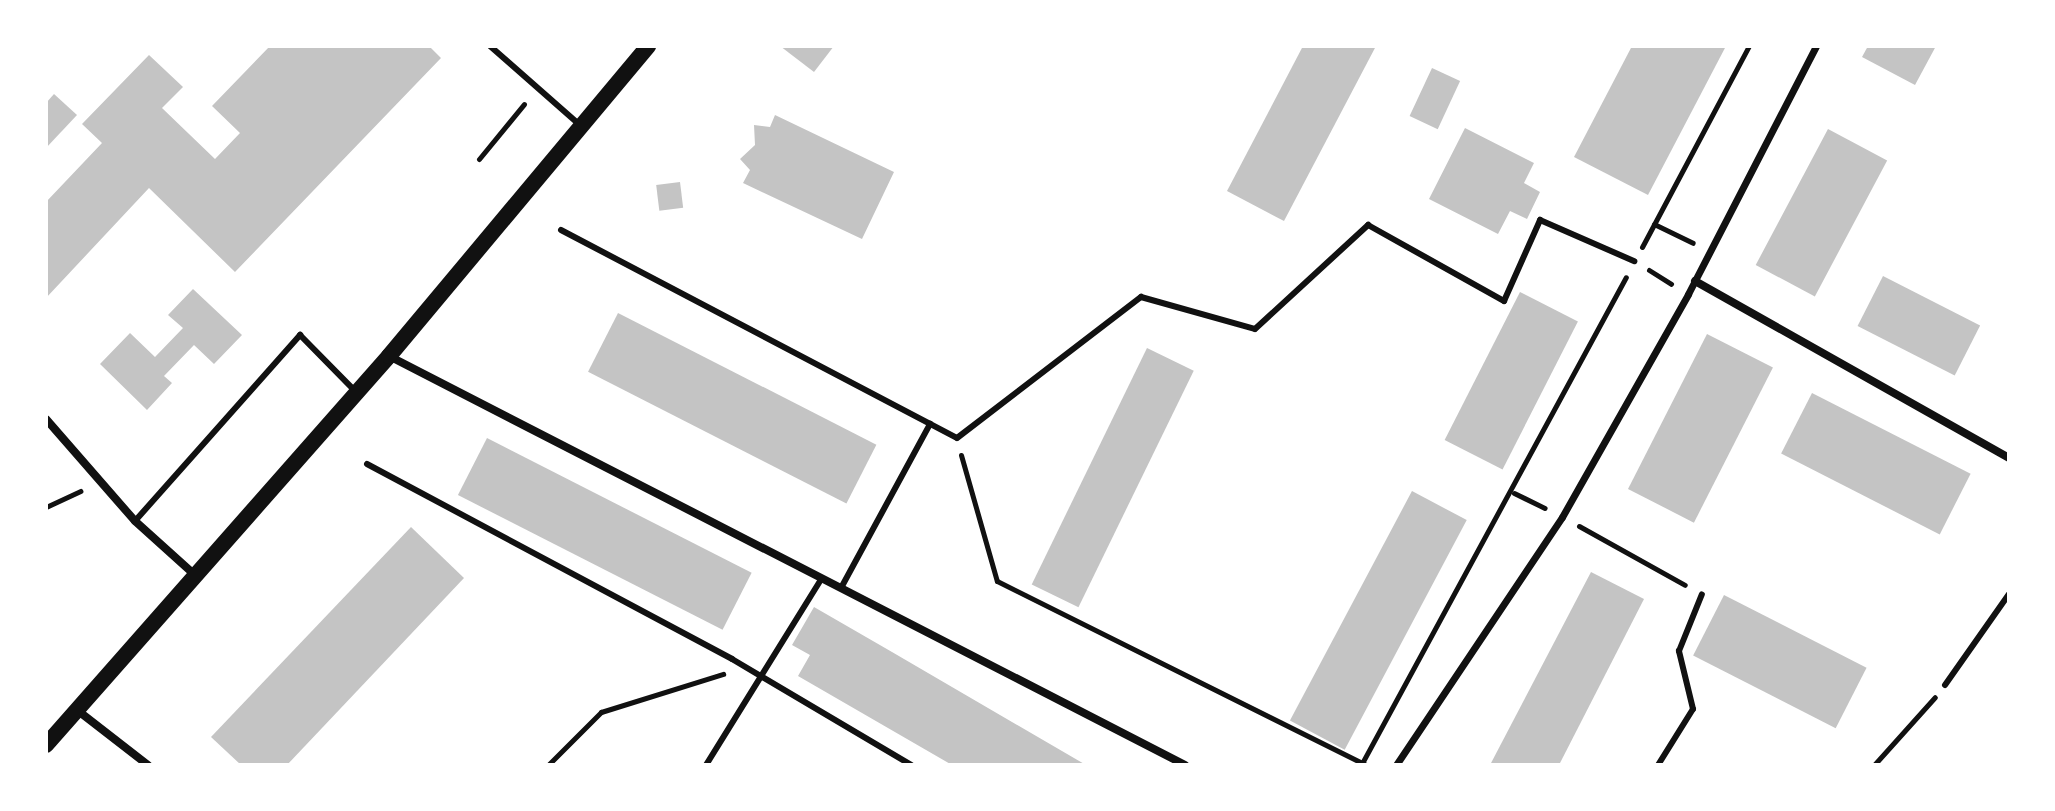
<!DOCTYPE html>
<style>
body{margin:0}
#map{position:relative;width:2055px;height:811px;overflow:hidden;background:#fff;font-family:"Noto Sans",sans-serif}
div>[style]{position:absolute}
.building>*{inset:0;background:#c4c4c4;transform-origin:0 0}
.path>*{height:5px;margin:-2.5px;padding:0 2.5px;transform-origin:2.5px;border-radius:2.5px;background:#111}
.service>*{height:6px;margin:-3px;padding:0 3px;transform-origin:3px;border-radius:3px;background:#111}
.pedestrian>*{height:7px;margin:-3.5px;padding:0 3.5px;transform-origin:3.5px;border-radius:3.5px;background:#111}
.minor>*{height:8px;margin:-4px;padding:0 4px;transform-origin:4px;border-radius:4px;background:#111}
.secondary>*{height:16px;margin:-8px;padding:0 8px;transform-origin:8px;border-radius:8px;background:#111}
span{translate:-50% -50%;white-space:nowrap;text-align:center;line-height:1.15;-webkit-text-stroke:6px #fff;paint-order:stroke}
.frame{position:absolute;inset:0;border:48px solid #fff;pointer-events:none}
</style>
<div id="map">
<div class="building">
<i style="clip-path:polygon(270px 46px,429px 46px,441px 58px,235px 272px,149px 188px,46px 298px,46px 202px,102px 143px,82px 124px,149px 55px,183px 87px,162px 108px,215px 159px,240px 133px,212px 106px)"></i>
<i style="clip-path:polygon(780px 46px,834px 46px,814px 72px)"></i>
<i style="clip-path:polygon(1303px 46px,1376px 46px,1284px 221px,1227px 191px)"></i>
<i style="clip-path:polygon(1632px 46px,1726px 46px,1648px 195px,1574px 157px)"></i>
<i style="clip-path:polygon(1868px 46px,1936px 46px,1915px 85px,1862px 57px)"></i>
<i style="left:1432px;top:68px;width:31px;height:53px;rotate:25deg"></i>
<i style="clip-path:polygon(54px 94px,77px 115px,46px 148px,46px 103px)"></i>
<i style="clip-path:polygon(775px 115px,894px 172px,862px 239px,743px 183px,750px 170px,740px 159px,755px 145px,754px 125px,770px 127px)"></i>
<i style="clip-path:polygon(1465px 128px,1534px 163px,1524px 183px,1540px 192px,1527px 219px,1510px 211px,1498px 234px,1429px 199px)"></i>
<i style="left:1828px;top:129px;width:67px;height:154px;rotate:28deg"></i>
<i style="left:680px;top:182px;width:26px;height:24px;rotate:83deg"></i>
<i style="left:1883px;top:276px;width:109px;height:56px;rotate:27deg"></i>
<i style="clip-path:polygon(193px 289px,242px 335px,214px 364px,194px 345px,164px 376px,172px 383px,147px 410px,100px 364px,130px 333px,155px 357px,183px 328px,168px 315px)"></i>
<i style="left:1520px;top:292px;width:65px;height:166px;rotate:27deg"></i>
<i style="left:618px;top:313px;width:290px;height:66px;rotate:27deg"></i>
<i style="left:1707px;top:334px;width:74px;height:174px;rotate:27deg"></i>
<i style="left:1147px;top:348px;width:52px;height:263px;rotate:26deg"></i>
<i style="left:1812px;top:393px;width:178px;height:68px;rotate:27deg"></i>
<i style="left:487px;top:438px;width:297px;height:64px;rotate:27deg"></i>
<i style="left:1412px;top:491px;width:62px;height:260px;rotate:28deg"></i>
<i style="clip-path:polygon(411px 527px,464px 578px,287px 765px,241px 765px,211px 737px)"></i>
<i style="clip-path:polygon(1591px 572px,1644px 599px,1559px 765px,1490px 765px)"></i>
<i style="left:1724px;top:595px;width:160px;height:68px;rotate:27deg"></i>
<i style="clip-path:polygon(814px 607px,892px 652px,1086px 765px,952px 765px,798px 676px,810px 655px,792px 645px)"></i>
</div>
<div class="path">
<i style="left:479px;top:159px;width:71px;rotate:-50.7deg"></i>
<i style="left:1654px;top:224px;width:43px;rotate:26deg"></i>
<i style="left:1642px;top:247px;width:228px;rotate:-62deg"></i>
<i style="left:1649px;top:270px;width:26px;rotate:32deg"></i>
<i style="left:961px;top:455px;width:131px;rotate:74.1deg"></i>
<i style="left:997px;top:581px;width:412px;rotate:26.5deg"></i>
<i style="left:1514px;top:493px;width:34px;rotate:26deg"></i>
<i style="left:46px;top:507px;width:38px;rotate:-25deg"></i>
<i style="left:1579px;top:526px;width:121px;rotate:29.1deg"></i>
<i style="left:548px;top:765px;width:75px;rotate:-45deg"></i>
<i style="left:601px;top:712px;width:128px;rotate:-17.3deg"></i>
<i style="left:1361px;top:765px;width:555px;rotate:-61.5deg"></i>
<i style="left:1874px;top:765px;width:91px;rotate:-48.1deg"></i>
</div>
<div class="service">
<i style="left:490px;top:46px;width:120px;rotate:41.3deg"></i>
<i style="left:561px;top:230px;width:447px;rotate:27.7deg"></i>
<i style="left:957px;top:438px;width:232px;rotate:-37.5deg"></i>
<i style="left:1141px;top:297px;width:118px;rotate:15.7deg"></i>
<i style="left:1255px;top:329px;width:154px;rotate:-42.6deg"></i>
<i style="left:1368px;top:225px;width:156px;rotate:29.2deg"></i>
<i style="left:1504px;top:301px;width:89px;rotate:-66deg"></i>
<i style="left:1540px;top:220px;width:103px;rotate:23.6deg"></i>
<i style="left:367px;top:464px;width:414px;rotate:28.1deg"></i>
<i style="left:732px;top:659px;width:208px;rotate:30.6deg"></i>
<i style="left:135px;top:521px;width:249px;rotate:-48.4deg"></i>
<i style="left:300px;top:335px;width:77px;rotate:45.5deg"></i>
<i style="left:841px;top:588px;width:187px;rotate:-61.5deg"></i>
<i style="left:1945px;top:685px;width:111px;rotate:-54.9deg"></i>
<i style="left:706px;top:765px;width:220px;rotate:-58.2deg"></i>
<i style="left:1658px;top:765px;width:66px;rotate:-58deg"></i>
<i style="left:1693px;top:709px;width:60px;rotate:-103.6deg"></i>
<i style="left:1679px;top:651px;width:61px;rotate:-68deg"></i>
</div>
<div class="pedestrian">
<i style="left:1396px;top:765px;width:298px;rotate:-56.2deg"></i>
<i style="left:1562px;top:517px;width:256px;rotate:-60.5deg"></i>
<i style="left:1688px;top:294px;width:279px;rotate:-62.7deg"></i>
</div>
<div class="minor">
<i style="left:1695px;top:281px;width:360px;rotate:29.4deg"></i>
<i style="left:389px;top:356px;width:895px;rotate:27.19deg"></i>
<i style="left:46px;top:419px;width:135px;rotate:48.9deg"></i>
<i style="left:135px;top:521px;width:81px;rotate:42deg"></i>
<i style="left:77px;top:710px;width:90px;rotate:37.8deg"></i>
</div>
<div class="secondary">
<i style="left:46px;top:745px;width:519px;rotate:-48.6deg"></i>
<i style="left:389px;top:356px;width:404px;rotate:-50.1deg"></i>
</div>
<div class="frame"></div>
</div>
